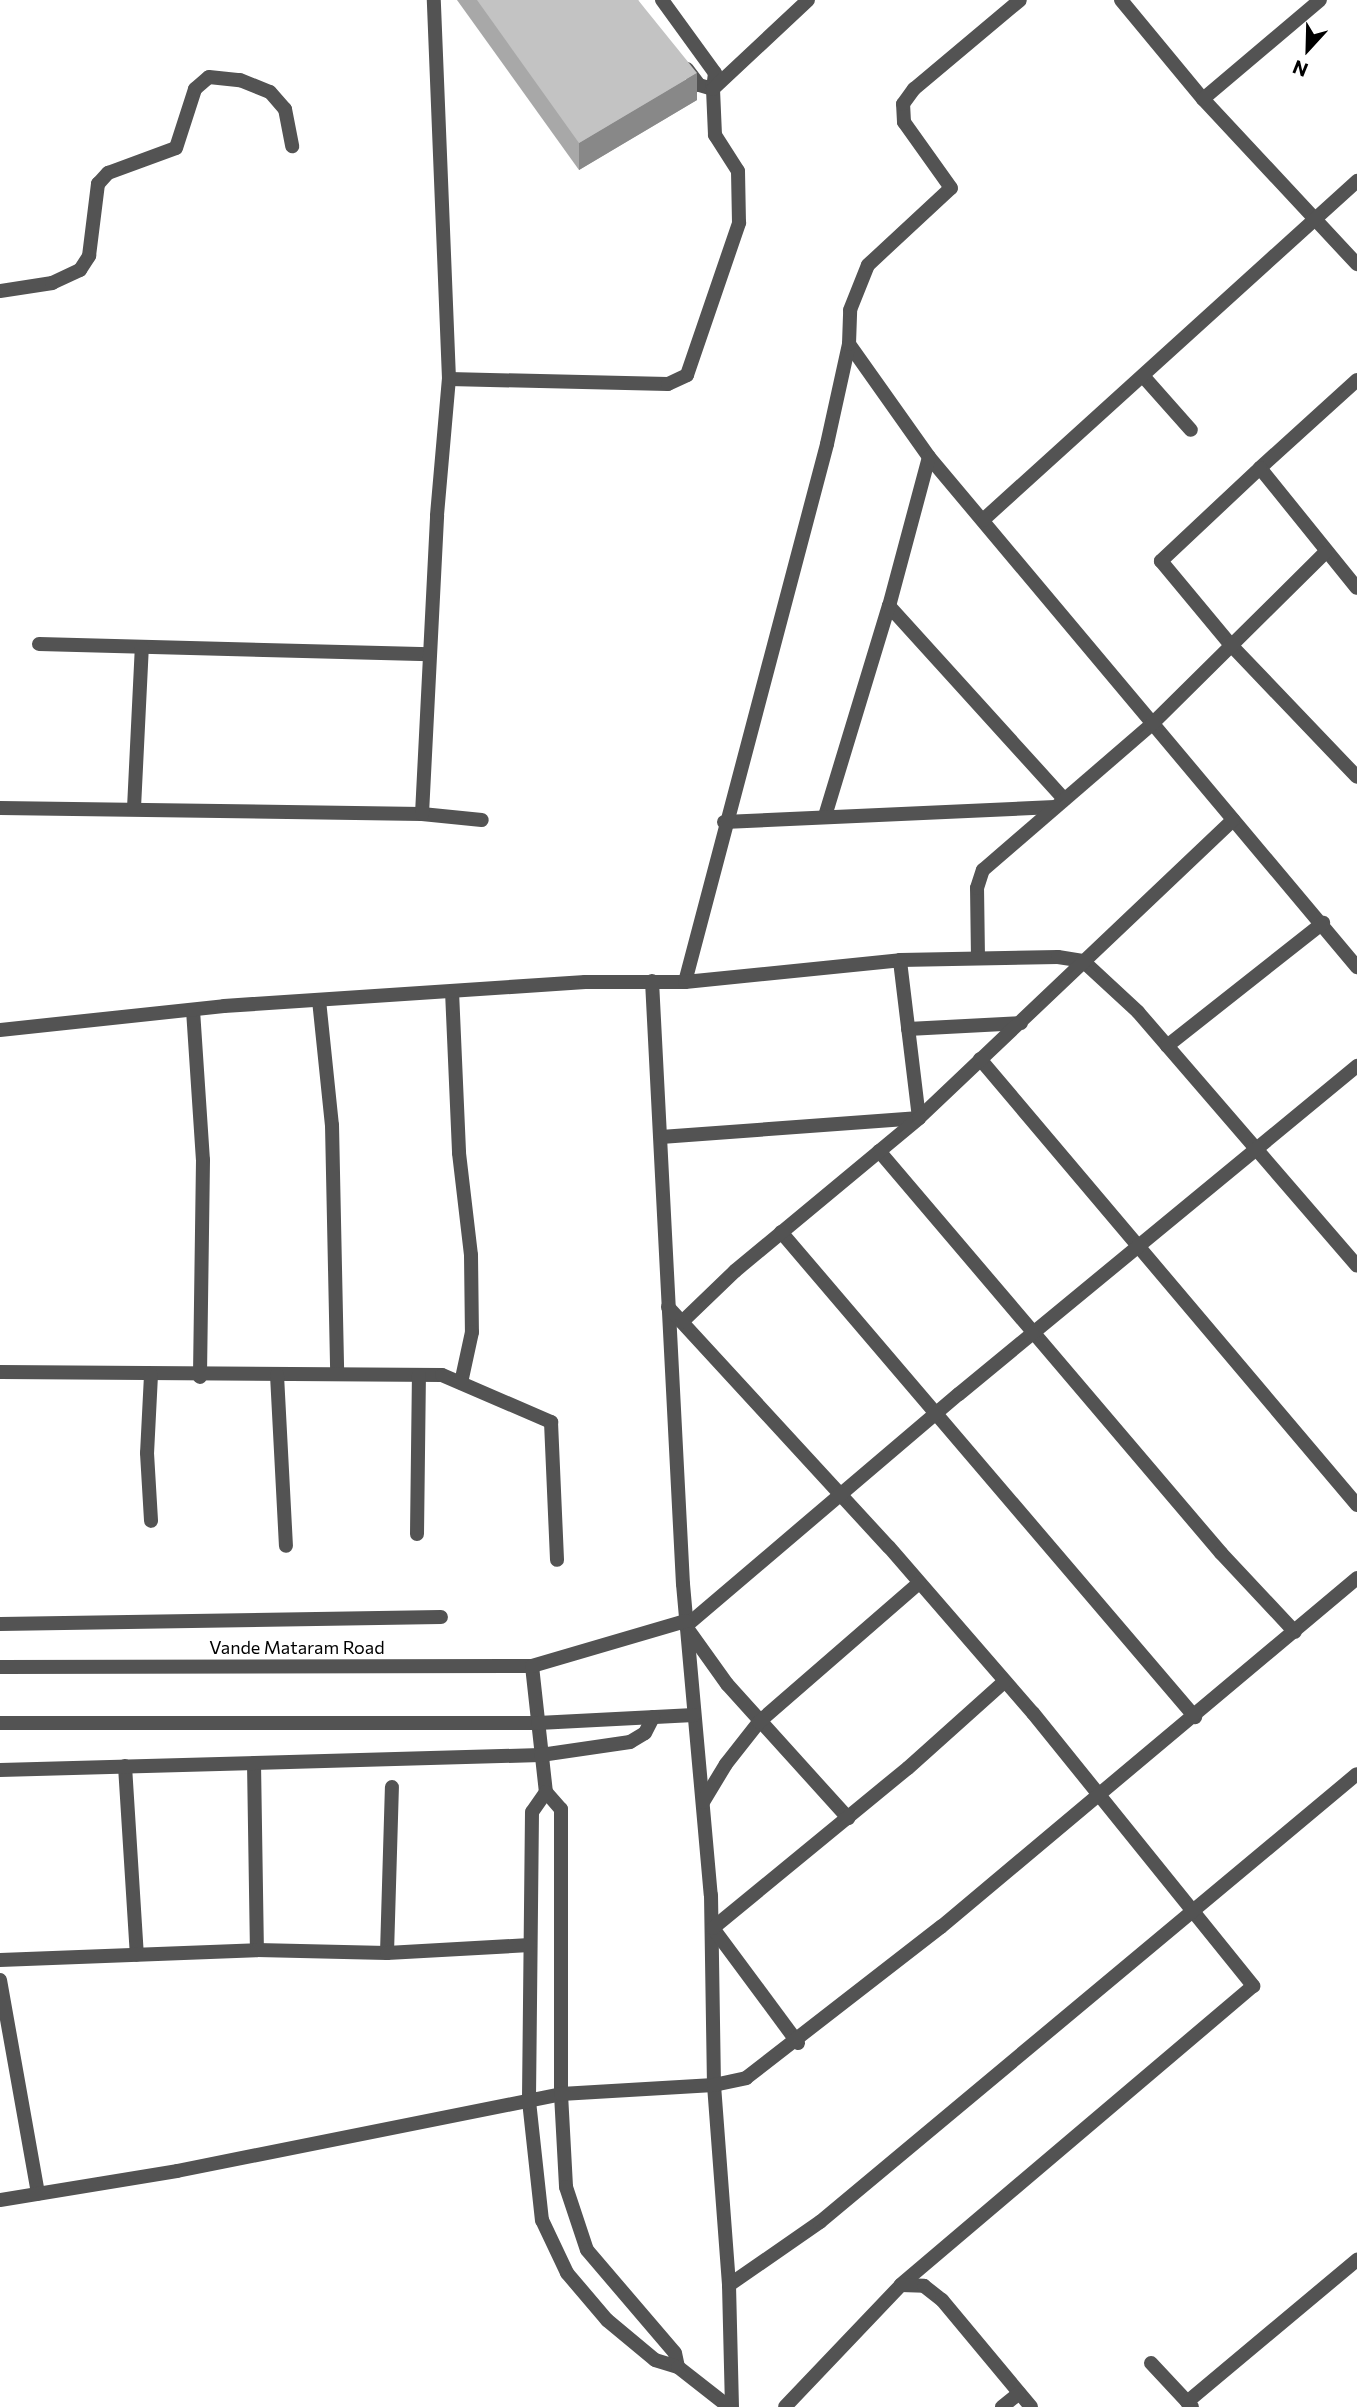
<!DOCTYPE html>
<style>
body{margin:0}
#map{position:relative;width:1357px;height:2407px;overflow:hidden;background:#fff;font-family:Commissioner,sans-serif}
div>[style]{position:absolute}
.minor>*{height:14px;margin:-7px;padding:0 7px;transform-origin:7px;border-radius:7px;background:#535353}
.wall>*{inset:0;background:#a8a8a8}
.shaded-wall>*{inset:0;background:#888}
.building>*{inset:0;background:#c3c3c3}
span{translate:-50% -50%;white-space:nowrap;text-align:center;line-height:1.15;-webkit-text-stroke:5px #fff;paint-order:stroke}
.street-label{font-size:18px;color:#000}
.north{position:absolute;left:1273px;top:14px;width:70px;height:70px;-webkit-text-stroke:5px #fff;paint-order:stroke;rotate:202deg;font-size:19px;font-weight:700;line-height:28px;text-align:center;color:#000}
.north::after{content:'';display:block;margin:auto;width:24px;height:32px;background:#000;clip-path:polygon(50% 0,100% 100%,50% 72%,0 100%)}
</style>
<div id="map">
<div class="minor">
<i style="left:662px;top:0;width:90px;rotate:54deg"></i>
<i style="left:715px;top:73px;width:16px;rotate:97deg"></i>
<i style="left:713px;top:89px;width:15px;rotate:-164deg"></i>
<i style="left:699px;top:85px;width:20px;rotate:-127deg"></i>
<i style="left:1121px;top:0;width:129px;rotate:50.4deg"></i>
<i style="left:1203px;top:99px;width:226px;rotate:47deg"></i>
<i style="left:1203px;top:99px;width:153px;rotate:-40.2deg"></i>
<i style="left:0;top:291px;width:53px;rotate:-8.7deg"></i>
<i style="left:52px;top:283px;width:31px;rotate:-25deg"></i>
<i style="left:80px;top:270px;width:17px;rotate:-57deg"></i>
<i style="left:89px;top:256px;width:73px;rotate:-82.9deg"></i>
<i style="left:98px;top:184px;width:15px;rotate:-48deg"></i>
<i style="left:108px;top:173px;width:72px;rotate:-20.2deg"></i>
<i style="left:176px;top:148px;width:62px;rotate:-72.1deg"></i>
<i style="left:195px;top:89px;width:18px;rotate:-41deg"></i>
<i style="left:209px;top:77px;width:31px;rotate:6deg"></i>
<i style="left:240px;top:80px;width:32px;rotate:22deg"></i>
<i style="left:270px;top:92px;width:23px;rotate:49deg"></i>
<i style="left:285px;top:109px;width:38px;rotate:79deg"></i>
<i style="left:849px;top:344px;width:138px;rotate:54.7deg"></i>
<i style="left:929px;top:457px;width:666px;rotate:50deg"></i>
<i style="left:1143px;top:376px;width:72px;rotate:48.4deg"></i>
<i style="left:449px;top:379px;width:219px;rotate:1.3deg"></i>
<i style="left:668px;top:384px;width:21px;rotate:-25deg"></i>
<i style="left:687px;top:375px;width:161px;rotate:-71.1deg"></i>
<i style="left:739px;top:223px;width:52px;rotate:-91.1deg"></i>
<i style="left:738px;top:171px;width:43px;rotate:-122.6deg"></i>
<i style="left:715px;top:135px;width:46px;rotate:-92.5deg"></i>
<i style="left:713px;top:89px;width:130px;rotate:-43.1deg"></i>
<i style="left:1357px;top:380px;width:131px;rotate:137.8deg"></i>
<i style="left:1260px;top:468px;width:154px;rotate:51.1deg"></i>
<i style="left:929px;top:457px;width:154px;rotate:105deg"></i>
<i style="left:889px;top:606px;width:261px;rotate:47.8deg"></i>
<i style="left:1260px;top:468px;width:136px;rotate:136.8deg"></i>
<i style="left:1161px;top:561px;width:107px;rotate:50.3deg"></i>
<i style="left:1229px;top:643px;width:185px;rotate:46.3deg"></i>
<i style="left:983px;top:520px;width:505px;rotate:-42.19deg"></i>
<i style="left:39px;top:644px;width:391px;rotate:1.5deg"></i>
<i style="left:0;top:808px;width:422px;rotate:0.8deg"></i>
<i style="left:422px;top:814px;width:60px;rotate:5.7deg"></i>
<i style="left:134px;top:808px;width:161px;rotate:-87.2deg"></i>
<i style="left:422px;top:814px;width:299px;rotate:-87.1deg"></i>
<i style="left:437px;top:515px;width:137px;rotate:-85deg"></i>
<i style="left:449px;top:379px;width:379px;rotate:-92.3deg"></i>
<i style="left:825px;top:816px;width:220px;rotate:-73.1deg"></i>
<i style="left:724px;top:822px;width:331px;rotate:-2.6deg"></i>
<i style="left:978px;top:958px;width:70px;rotate:-90.8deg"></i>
<i style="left:977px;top:888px;width:19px;rotate:-72deg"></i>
<i style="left:983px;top:870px;width:223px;rotate:-40.8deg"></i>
<i style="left:1152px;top:724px;width:243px;rotate:-44.7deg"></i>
<i style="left:652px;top:981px;width:604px;rotate:87.06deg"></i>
<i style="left:683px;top:1584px;width:312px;rotate:84.9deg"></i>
<i style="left:711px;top:1895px;width:190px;rotate:89.1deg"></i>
<i style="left:714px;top:2085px;width:201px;rotate:85.7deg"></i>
<i style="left:729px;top:2285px;width:122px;rotate:88.6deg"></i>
<i style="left:685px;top:982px;width:556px;rotate:-75.21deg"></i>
<i style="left:827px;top:444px;width:102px;rotate:-77.6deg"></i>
<i style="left:849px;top:344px;width:34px;rotate:-88deg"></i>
<i style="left:850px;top:310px;width:48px;rotate:-68.2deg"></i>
<i style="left:868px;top:265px;width:113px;rotate:-42.9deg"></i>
<i style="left:951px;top:188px;width:81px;rotate:-125.5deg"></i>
<i style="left:904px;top:122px;width:18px;rotate:-93deg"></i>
<i style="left:903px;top:104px;width:19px;rotate:-54deg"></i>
<i style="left:914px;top:89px;width:138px;rotate:-40deg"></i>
<i style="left:452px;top:991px;width:162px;rotate:87.5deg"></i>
<i style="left:459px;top:1153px;width:103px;rotate:83.3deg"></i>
<i style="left:471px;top:1255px;width:77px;rotate:89.3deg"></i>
<i style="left:472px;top:1332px;width:52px;rotate:102.2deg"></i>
<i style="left:319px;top:1000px;width:126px;rotate:84.1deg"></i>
<i style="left:332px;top:1125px;width:249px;rotate:88.8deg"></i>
<i style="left:193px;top:1010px;width:150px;rotate:86.2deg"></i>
<i style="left:203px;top:1160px;width:217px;rotate:90.8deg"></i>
<i style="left:908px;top:1029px;width:113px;rotate:-3deg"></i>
<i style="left:0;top:1030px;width:225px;rotate:-6.1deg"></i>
<i style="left:224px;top:1006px;width:362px;rotate:-3.8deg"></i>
<i style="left:585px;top:982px;width:100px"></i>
<i style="left:685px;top:982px;width:216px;rotate:-5.8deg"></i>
<i style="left:900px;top:960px;width:158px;rotate:-1.1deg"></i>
<i style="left:1058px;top:957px;width:25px;rotate:9deg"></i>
<i style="left:1083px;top:961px;width:75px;rotate:42.8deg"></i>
<i style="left:1138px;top:1012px;width:335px;rotate:49.2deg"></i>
<i style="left:1167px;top:1046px;width:199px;rotate:-38.3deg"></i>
<i style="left:980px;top:1059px;width:584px;rotate:49.79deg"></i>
<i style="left:661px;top:1137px;width:259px;rotate:-4.2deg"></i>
<i style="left:919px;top:1118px;width:159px;rotate:-96.9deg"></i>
<i style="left:879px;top:1151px;width:528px;rotate:49.61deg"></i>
<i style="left:1221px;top:1553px;width:108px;rotate:46.9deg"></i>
<i style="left:781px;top:1232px;width:638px;rotate:49.52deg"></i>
<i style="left:668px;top:1307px;width:326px;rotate:47.4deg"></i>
<i style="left:889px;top:1547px;width:220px;rotate:49.1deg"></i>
<i style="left:1033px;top:1713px;width:351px;rotate:51.1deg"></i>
<i style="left:1253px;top:1986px;width:462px;rotate:139.7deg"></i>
<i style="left:901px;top:2285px;width:168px;rotate:133.6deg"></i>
<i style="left:682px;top:1322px;width:74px;rotate:-43.9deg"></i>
<i style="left:735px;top:1271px;width:239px;rotate:-39.7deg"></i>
<i style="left:919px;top:1118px;width:433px;rotate:-43.5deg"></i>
<i style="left:0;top:1372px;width:442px;rotate:0.4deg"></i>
<i style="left:442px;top:1375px;width:119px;rotate:23.3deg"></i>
<i style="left:551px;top:1422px;width:138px;rotate:87.5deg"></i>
<i style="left:151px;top:1375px;width:78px;rotate:92.9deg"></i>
<i style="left:147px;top:1453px;width:68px;rotate:86.6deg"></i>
<i style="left:277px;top:1375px;width:171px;rotate:87deg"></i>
<i style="left:417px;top:1534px;width:159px;rotate:-89.3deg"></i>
<i style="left:0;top:1624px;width:441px;rotate:-0.9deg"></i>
<i style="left:686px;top:1626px;width:358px;rotate:-40.4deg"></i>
<i style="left:959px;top:1394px;width:516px;rotate:-39.49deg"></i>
<i style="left:687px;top:1628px;width:69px;rotate:54.5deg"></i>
<i style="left:727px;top:1684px;width:181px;rotate:47.9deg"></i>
<i style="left:532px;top:1666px;width:127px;rotate:83.7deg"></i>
<i style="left:546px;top:1792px;width:23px;rotate:49deg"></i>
<i style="left:561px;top:1809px;width:285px;rotate:90deg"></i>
<i style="left:561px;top:2094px;width:93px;rotate:86.9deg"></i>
<i style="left:566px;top:2187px;width:66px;rotate:71.6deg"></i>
<i style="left:587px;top:2250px;width:135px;rotate:49.5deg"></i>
<i style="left:675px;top:2353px;width:14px;rotate:78deg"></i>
<i style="left:0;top:1667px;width:532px;rotate:-0.11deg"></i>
<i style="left:532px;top:1666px;width:160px;rotate:-16.3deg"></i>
<i style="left:0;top:1723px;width:538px"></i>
<i style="left:538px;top:1723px;width:156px;rotate:-2.9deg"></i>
<i style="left:254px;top:1763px;width:187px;rotate:89.1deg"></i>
<i style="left:125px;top:1766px;width:189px;rotate:86.4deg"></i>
<i style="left:0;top:1770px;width:541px;rotate:-1.59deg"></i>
<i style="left:541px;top:1755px;width:90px;rotate:-8.3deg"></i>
<i style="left:630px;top:1742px;width:17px;rotate:-31deg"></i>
<i style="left:645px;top:1733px;width:18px;rotate:-63deg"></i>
<i style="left:546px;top:1792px;width:24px;rotate:125deg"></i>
<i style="left:532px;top:1812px;width:289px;rotate:90.6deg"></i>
<i style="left:529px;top:2101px;width:120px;rotate:83.8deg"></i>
<i style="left:542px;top:2220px;width:59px;rotate:64.7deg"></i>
<i style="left:567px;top:2273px;width:62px;rotate:49.6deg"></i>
<i style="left:607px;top:2320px;width:62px;rotate:39.8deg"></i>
<i style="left:655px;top:2360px;width:24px;rotate:17deg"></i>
<i style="left:678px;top:2367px;width:65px;rotate:38.1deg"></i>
<i style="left:703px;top:1802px;width:44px;rotate:-58.8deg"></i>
<i style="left:726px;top:1764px;width:53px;rotate:-51.8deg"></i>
<i style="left:759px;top:1722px;width:212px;rotate:-41deg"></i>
<i style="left:387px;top:1953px;width:166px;rotate:-88.3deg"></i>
<i style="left:0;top:1960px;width:257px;rotate:-2.2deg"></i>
<i style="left:257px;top:1950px;width:130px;rotate:1.3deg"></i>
<i style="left:387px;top:1953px;width:143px;rotate:-3.2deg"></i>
<i style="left:0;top:1980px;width:217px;rotate:79.9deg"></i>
<i style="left:798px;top:2043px;width:143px;rotate:-126.5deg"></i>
<i style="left:713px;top:1928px;width:252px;rotate:-39.4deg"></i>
<i style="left:908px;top:1768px;width:130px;rotate:-41.9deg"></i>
<i style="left:0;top:2200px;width:179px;rotate:-9.3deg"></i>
<i style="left:177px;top:2171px;width:392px;rotate:-11.3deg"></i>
<i style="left:561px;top:2094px;width:153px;rotate:-3.4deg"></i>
<i style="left:714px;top:2085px;width:33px;rotate:-12deg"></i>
<i style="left:746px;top:2078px;width:247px;rotate:-37.8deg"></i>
<i style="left:941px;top:1927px;width:543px;rotate:-39.99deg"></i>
<i style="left:729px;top:2285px;width:111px;rotate:-34.7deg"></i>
<i style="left:820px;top:2222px;width:699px;rotate:-39.84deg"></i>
<i style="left:901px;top:2285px;width:23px;rotate:2deg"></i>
<i style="left:924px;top:2286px;width:23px;rotate:38deg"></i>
<i style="left:942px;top:2300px;width:139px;rotate:50.2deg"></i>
<i style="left:1151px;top:2363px;width:60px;rotate:47deg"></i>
<i style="left:1187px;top:2402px;width:222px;rotate:-39.9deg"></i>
<i style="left:1002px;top:2407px;width:22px;rotate:-39deg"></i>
</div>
<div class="wall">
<i style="clip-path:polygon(457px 0,638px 0,697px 100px,579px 170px)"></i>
</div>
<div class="shaded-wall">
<i style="clip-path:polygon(697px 73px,697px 100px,579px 170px,579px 143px)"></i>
</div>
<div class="building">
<i style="clip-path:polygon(477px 0,638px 0,697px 73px,579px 143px)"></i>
</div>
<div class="street-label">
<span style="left:297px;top:1647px">Vande Mataram Road</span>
</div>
<div class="north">N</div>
</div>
